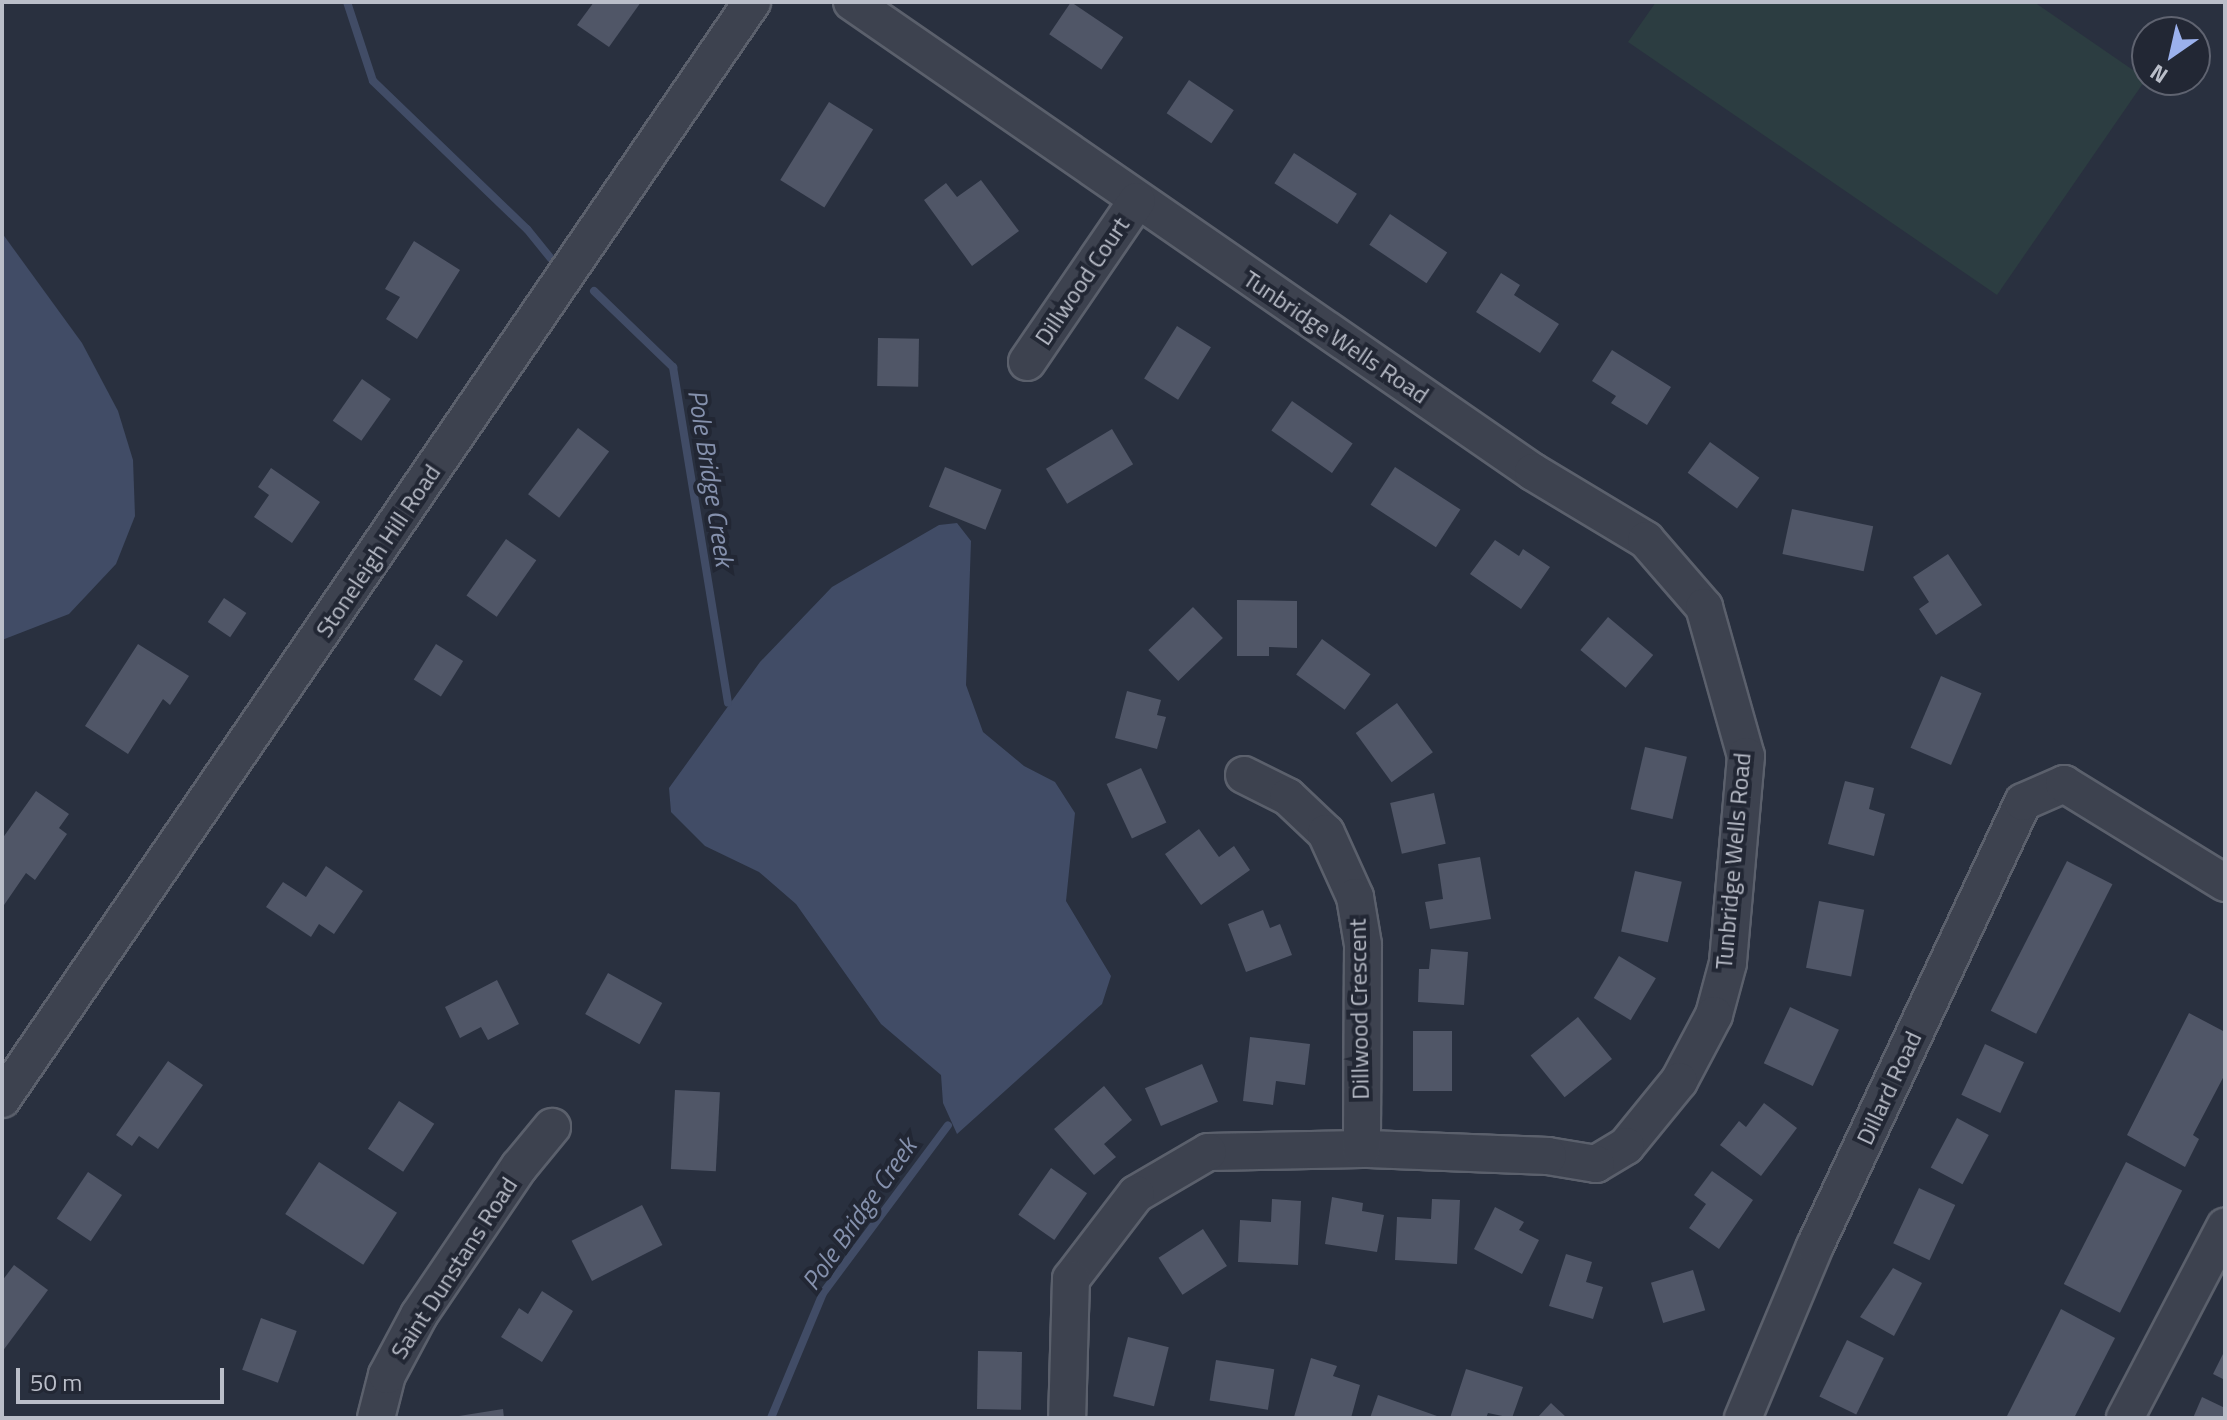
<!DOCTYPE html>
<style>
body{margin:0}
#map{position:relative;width:2227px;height:1420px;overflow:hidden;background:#29303f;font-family:"Titillium Web",sans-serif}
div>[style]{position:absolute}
.green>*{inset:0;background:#2c3d41}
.water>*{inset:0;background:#414c66}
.stream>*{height:8px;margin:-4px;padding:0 4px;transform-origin:4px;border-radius:4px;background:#414c66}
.building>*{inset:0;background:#505667;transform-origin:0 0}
.roads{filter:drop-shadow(2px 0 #5b606c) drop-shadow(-2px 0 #5b606c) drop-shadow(0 2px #5b606c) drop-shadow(0 -2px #5b606c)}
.minor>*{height:36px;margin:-18px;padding:0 18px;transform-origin:18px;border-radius:18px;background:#3d424f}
span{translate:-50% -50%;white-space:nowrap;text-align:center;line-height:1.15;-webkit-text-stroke:8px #222734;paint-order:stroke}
.street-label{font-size:24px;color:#babec9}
.water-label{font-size:26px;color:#8591ad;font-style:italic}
.frame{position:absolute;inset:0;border:4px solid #babec9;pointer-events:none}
.north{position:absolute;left:2131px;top:16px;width:80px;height:80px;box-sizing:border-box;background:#222734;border:2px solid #5f6370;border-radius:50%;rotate:214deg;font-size:22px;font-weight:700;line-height:32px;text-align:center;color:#babec9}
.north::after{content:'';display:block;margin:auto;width:28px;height:36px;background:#9bb1ed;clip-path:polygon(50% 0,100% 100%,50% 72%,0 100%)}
.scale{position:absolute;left:16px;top:1368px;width:208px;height:36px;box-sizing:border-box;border:4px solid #babec9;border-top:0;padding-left:10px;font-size:24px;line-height:28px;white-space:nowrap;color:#babec9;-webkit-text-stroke:6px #222734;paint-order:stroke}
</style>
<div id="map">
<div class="green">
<i style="clip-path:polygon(1656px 2px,2034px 2px,2146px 79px,1997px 295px,1628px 42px)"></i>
</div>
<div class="water">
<i style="clip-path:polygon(2px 233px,82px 343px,118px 411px,133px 460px,135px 516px,116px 564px,69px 614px,2px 640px)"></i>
<i style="clip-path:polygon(957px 523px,971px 541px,966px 685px,983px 732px,1024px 766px,1055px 782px,1075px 813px,1066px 901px,1111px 976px,1102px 1004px,957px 1134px,943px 1103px,941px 1075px,881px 1024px,796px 904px,759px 872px,705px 846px,671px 812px,669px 788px,760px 662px,832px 587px,939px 525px)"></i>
</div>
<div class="stream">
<i style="left:347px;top:2px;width:83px;rotate:71.8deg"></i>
<i style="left:373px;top:81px;width:214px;rotate:43.9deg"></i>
<i style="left:527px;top:229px;width:38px;rotate:51deg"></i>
<i style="left:594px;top:291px;width:110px;rotate:43.9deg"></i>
<i style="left:673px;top:367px;width:340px;rotate:80.7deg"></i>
<i style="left:771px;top:1418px;width:135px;rotate:-67.4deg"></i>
<i style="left:823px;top:1293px;width:209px;rotate:-53.3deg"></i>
</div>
<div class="building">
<i style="clip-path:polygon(594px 2px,641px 2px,609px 47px,577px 25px)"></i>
<i style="left:1071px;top:2px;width:63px;height:39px;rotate:34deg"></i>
<i style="left:1189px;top:80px;width:54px;height:40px;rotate:34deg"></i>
<i style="left:829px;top:102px;width:52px;height:92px;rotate:32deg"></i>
<i style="left:1294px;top:153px;width:75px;height:36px;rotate:33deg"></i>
<i style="clip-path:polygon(981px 180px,1019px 231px,972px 266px,924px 200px,946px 183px,957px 197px)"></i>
<i style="left:1390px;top:214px;width:69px;height:37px;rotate:34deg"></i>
<i style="clip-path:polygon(414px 241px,460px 270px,417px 339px,386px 319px,400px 297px,385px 289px)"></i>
<i style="clip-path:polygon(1501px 273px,1520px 285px,1514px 295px,1559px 324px,1540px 353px,1476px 312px)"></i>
<i style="left:1177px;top:326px;width:40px;height:62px;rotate:32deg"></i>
<i style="left:878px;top:338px;width:41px;height:48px;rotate:1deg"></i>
<i style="clip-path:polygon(1612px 350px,1671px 387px,1647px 425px,1611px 403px,1616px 396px,1592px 381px)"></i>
<i style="left:362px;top:379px;width:35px;height:51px;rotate:35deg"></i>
<i style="left:1292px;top:401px;width:74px;height:36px;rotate:35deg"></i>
<i style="left:578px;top:428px;width:39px;height:83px;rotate:37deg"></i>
<i style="left:1112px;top:429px;width:41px;height:77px;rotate:59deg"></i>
<i style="left:1710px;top:442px;width:61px;height:38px;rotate:36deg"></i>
<i style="left:945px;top:467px;width:61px;height:43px;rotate:22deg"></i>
<i style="left:1395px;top:467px;width:78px;height:45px;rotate:33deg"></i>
<i style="clip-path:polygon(271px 468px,320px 502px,292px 543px,254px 517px,269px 495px,258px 487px)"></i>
<i style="left:1792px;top:509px;width:83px;height:46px;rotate:12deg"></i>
<i style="left:506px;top:539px;width:37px;height:69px;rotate:35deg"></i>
<i style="clip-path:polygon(1495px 540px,1519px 556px,1523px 549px,1550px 567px,1521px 609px,1470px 574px)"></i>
<i style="clip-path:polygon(1948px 554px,1982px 605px,1936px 635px,1919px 609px,1929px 602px,1913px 577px)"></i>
<i style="left:224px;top:598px;width:27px;height:29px;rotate:34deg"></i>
<i style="clip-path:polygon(1237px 600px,1297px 601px,1297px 648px,1269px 647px,1269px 656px,1237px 656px)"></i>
<i style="left:1193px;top:607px;width:43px;height:62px;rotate:46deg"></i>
<i style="left:1608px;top:617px;width:59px;height:43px;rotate:40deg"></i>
<i style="left:1322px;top:639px;width:60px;height:44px;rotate:36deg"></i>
<i style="clip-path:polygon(138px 644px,189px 676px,170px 705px,163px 699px,128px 754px,85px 726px)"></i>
<i style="left:436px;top:644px;width:32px;height:42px;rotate:32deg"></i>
<i style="left:1941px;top:676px;width:44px;height:78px;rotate:23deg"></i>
<i style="clip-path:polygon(1127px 691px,1161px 700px,1157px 715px,1166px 717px,1157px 749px,1115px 738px)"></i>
<i style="left:1397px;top:703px;width:61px;height:51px;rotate:54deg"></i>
<i style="left:1645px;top:747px;width:43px;height:64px;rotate:13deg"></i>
<i style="left:1141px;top:768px;width:60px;height:38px;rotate:65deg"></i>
<i style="clip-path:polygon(1845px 781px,1874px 788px,1869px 809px,1885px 814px,1874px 856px,1828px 844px)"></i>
<i style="clip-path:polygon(36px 791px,69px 814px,59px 828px,67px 834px,35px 880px,26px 873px,2px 908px,2px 839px)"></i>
<i style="left:1434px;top:793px;width:52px;height:45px;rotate:77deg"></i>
<i style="clip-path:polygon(1199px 829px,1219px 857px,1234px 846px,1250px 870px,1201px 905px,1165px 854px)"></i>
<i style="clip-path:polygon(1480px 857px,1491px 919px,1430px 929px,1425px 902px,1443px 899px,1438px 864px)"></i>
<i style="left:2067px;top:861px;width:51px;height:168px;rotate:27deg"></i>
<i style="clip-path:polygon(326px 866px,363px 891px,334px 934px,319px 924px,311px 937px,266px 907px,283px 882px,306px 897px)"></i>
<i style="left:1635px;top:871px;width:48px;height:62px;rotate:13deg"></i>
<i style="left:1819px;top:901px;width:46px;height:68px;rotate:11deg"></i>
<i style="clip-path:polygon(1263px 910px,1270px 928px,1280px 924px,1292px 955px,1246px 972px,1228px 924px)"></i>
<i style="clip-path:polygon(1431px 949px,1468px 952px,1464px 1005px,1418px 1002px,1419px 969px,1429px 969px)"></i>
<i style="left:1619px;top:956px;width:43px;height:49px;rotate:31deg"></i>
<i style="left:608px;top:973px;width:62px;height:47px;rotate:29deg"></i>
<i style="clip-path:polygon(497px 980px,519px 1024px,488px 1040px,481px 1027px,460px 1038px,445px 1007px)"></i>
<i style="left:1790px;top:1007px;width:54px;height:62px;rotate:25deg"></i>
<i style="clip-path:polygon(2189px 1013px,2225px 1032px,2225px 1074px,2193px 1135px,2199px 1139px,2185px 1167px,2127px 1135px)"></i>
<i style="left:1578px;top:1017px;width:54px;height:61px;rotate:51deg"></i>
<i style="left:1413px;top:1031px;width:39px;height:60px"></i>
<i style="clip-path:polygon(1250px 1037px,1310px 1044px,1305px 1085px,1276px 1081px,1273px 1105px,1243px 1101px)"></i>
<i style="left:1985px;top:1044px;width:43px;height:56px;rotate:25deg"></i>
<i style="clip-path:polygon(168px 1061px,203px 1085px,158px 1149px,139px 1136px,132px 1146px,116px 1135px)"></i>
<i style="left:1202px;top:1064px;width:41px;height:62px;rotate:67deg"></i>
<i style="clip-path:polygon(1104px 1086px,1132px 1120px,1104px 1144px,1116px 1157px,1094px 1175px,1054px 1129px)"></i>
<i style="left:675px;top:1090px;width:45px;height:79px;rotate:3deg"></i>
<i style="left:399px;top:1101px;width:42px;height:57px;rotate:33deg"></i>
<i style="clip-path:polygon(1764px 1103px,1797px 1128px,1761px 1176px,1720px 1145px,1739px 1121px,1746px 1127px)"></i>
<i style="left:1957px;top:1118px;width:36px;height:56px;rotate:28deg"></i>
<i style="left:319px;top:1162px;width:93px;height:62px;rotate:33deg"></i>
<i style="left:2126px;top:1162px;width:63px;height:137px;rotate:27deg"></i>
<i style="left:1051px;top:1168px;width:44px;height:57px;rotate:35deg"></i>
<i style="clip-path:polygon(1712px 1171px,1753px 1200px,1719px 1249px,1689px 1228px,1706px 1204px,1694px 1195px)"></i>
<i style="left:88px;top:1172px;width:41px;height:56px;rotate:34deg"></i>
<i style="left:1919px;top:1188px;width:40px;height:61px;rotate:25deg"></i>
<i style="clip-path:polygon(1332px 1197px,1363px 1203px,1362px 1211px,1384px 1215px,1377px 1252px,1325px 1244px)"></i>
<i style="clip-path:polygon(1272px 1199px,1301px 1201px,1298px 1265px,1238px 1262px,1240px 1220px,1271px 1222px)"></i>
<i style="clip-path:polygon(1432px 1199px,1460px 1200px,1457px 1264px,1395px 1260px,1397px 1217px,1431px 1219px)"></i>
<i style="left:642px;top:1205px;width:45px;height:79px;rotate:63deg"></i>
<i style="clip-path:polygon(1495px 1207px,1524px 1222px,1519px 1230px,1539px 1240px,1522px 1274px,1474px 1249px)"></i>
<i style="left:1203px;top:1229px;width:44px;height:53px;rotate:57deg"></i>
<i style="clip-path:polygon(1566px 1254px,1592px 1262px,1586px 1282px,1603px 1287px,1593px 1319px,1549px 1306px)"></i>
<i style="clip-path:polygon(14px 1265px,48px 1290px,2px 1352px,2px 1281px)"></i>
<i style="clip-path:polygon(1893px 1268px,1922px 1283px,1894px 1336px,1860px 1317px)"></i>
<i style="left:1693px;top:1270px;width:42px;height:44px;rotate:73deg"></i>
<i style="clip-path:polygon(542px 1291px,573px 1311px,542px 1362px,501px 1337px,519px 1308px,528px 1314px)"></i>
<i style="clip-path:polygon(2061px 1309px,2115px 1338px,2074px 1418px,2006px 1418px)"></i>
<i style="left:261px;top:1318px;width:38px;height:55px;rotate:20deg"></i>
<i style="left:1128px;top:1337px;width:42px;height:61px;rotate:14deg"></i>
<i style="left:1847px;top:1340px;width:41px;height:63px;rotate:26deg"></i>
<i style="clip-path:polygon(2225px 1350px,2225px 1380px,2213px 1374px)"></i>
<i style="left:978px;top:1351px;width:44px;height:58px;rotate:1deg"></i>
<i style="clip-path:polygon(1311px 1358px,1337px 1366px,1333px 1376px,1360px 1385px,1351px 1418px,1294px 1417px)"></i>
<i style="left:1216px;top:1360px;width:59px;height:41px;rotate:9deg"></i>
<i style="clip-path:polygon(1466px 1369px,1523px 1387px,1512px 1418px,1488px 1413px,1486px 1418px,1450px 1418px)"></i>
<i style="clip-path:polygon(1378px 1395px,1437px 1416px,1436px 1418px,1370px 1418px)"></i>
<i style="clip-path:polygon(2202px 1397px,2225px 1408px,2225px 1418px,2193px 1418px)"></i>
<i style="clip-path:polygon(1551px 1403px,1567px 1418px,1537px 1418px)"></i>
<i style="clip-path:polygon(503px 1409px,504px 1418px,459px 1418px,459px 1416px)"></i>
</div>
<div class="roads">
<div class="minor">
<i style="left:852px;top:2px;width:827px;rotate:34.61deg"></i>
<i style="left:1533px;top:472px;width:132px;rotate:31deg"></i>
<i style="left:1646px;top:540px;width:89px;rotate:49.1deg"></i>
<i style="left:1704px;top:607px;width:155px;rotate:74.3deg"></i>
<i style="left:1746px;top:756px;width:208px;rotate:95deg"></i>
<i style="left:1728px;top:963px;width:54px;rotate:105.1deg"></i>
<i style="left:1714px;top:1015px;width:75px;rotate:117.9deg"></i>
<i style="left:1679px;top:1081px;width:84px;rotate:129.2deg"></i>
<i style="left:1626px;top:1146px;width:35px;rotate:149deg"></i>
<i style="left:1596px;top:1164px;width:49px;rotate:-170.5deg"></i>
<i style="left:1548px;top:1156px;width:186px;rotate:-177.8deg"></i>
<i style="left:1362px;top:1149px;width:154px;rotate:178.9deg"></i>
<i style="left:1208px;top:1152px;width:83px;rotate:149.7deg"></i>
<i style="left:1136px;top:1194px;width:107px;rotate:127.4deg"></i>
<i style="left:1071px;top:1279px;width:139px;rotate:91.6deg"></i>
<i style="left:1027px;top:362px;width:195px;rotate:-55.7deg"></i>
<i style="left:1244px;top:775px;width:49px;rotate:26.6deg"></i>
<i style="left:1288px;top:797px;width:52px;rotate:43.5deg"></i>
<i style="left:1326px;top:833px;width:70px;rotate:65.6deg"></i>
<i style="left:1355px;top:897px;width:49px;rotate:80.5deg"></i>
<i style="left:1363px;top:945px;width:204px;rotate:90.3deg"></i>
<i style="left:2px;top:1099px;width:1329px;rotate:-55.64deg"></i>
<i style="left:376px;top:1418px;width:44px;rotate:-75.7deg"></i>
<i style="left:387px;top:1375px;width:68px;rotate:-61.9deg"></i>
<i style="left:419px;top:1315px;width:179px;rotate:-56deg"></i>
<i style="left:519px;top:1167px;width:52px;rotate:-50.5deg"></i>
<i style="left:1743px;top:1418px;width:186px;rotate:-67.3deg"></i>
<i style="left:1815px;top:1246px;width:490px;rotate:-64.9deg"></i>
<i style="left:2023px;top:802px;width:45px;rotate:-23.7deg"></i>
<i style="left:2064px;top:784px;width:189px;rotate:31.6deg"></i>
<i style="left:2125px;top:1418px;width:216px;rotate:-62.4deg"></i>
</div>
</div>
<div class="street-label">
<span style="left:1082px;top:281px;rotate:-56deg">Dillwood Court</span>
<span style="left:1336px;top:337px;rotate:34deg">Tunbridge Wells Road</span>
<span style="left:378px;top:551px;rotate:-56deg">Stoneleigh Hill Road</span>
<span style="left:1733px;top:861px;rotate:-85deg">Tunbridge Wells Road</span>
<span style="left:1359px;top:1009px;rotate:-91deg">Dillwood Crescent</span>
<span style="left:1889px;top:1088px;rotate:-65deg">Dillard Road</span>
<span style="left:454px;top:1268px;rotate:-57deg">Saint Dunstans Road</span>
</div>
<div class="water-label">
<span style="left:711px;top:478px;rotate:81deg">Pole Bridge Creek</span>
<span style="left:859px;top:1214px;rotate:-55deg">Pole Bridge Creek</span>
</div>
<div class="frame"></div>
<div class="north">N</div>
<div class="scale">50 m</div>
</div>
